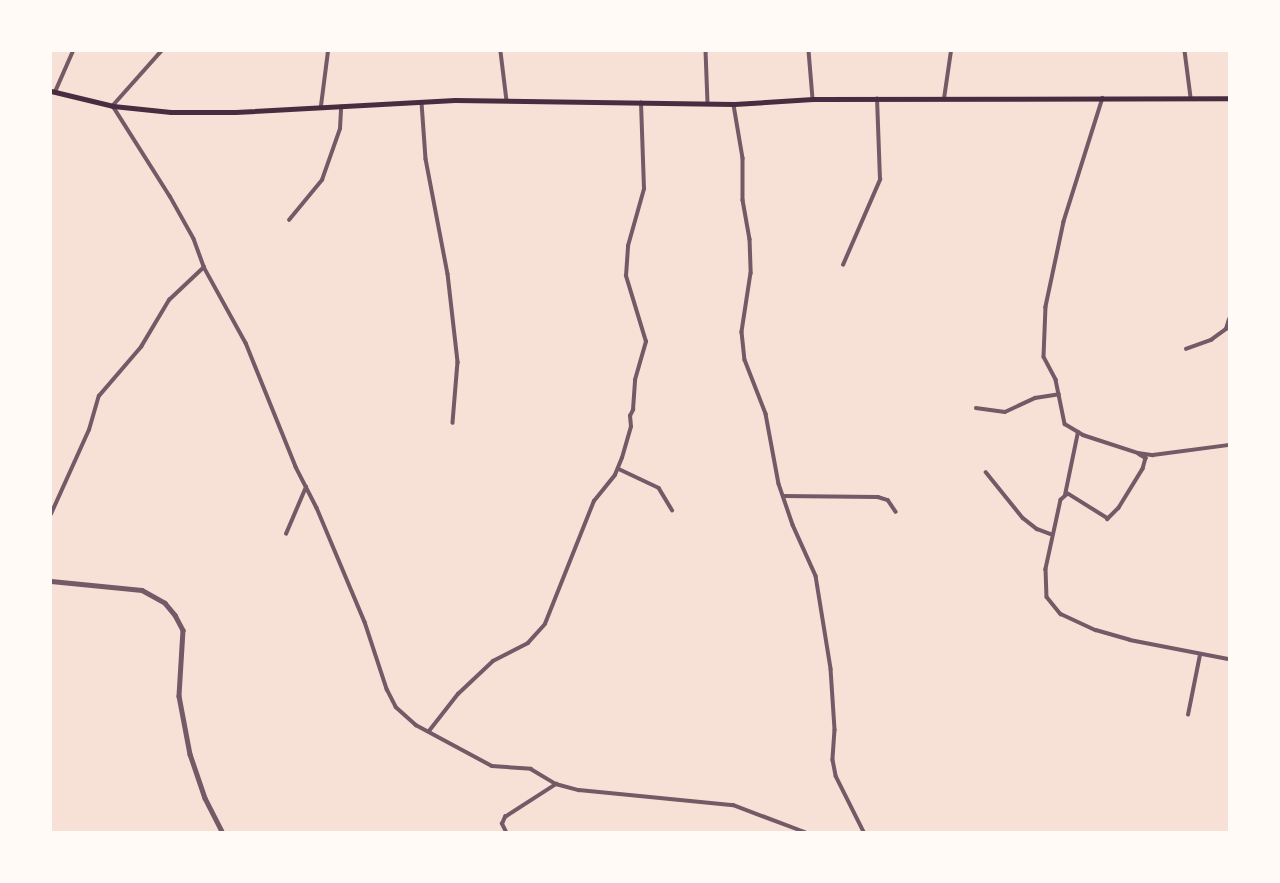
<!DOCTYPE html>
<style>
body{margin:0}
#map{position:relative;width:1280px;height:883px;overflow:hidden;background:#f7e1d7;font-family:Mulish,sans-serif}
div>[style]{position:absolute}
.minor>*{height:3.5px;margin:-1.75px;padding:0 1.75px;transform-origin:1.75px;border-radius:1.75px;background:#755966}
.tertiary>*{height:4.5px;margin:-2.25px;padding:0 2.25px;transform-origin:2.25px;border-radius:2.25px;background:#755966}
.secondary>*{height:5px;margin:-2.5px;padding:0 2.5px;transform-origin:2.5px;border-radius:2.5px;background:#4a2c40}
span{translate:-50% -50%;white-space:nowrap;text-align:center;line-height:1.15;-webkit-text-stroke:5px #fffaf5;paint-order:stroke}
.frame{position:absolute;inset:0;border:52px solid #fffaf5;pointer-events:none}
</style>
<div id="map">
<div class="minor">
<i style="left:162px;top:51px;width:74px;rotate:131.7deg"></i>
<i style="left:113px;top:106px;width:107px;rotate:57.7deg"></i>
<i style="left:170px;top:196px;width:49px;rotate:60.8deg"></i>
<i style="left:194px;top:239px;width:30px;rotate:70deg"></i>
<i style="left:204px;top:267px;width:87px;rotate:61.1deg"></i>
<i style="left:246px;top:343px;width:134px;rotate:68deg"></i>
<i style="left:296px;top:467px;width:46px;rotate:62.9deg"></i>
<i style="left:317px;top:508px;width:124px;rotate:67.2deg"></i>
<i style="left:365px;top:622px;width:71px;rotate:71.8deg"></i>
<i style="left:387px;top:689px;width:20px;rotate:63deg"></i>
<i style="left:396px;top:707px;width:27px;rotate:42deg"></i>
<i style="left:416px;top:725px;width:86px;rotate:28.3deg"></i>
<i style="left:492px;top:766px;width:39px;rotate:4deg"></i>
<i style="left:531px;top:769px;width:29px;rotate:31deg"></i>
<i style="left:556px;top:784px;width:24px;rotate:15deg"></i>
<i style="left:579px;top:790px;width:155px;rotate:5.6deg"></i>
<i style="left:733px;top:805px;width:77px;rotate:20.6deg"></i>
<i style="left:706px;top:51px;width:52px;rotate:87.8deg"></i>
<i style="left:809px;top:51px;width:48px;rotate:85.2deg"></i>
<i style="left:1185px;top:51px;width:46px;rotate:82.6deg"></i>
<i style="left:501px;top:52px;width:49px;rotate:83deg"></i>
<i style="left:55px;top:92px;width:45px;rotate:-66.3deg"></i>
<i style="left:1103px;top:98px;width:130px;rotate:107.5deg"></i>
<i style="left:1064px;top:222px;width:87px;rotate:102deg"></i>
<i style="left:1046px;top:307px;width:50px;rotate:92.3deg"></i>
<i style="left:1044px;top:357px;width:26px;rotate:62deg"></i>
<i style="left:1056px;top:380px;width:45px;rotate:78.4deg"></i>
<i style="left:1065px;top:424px;width:21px;rotate:31deg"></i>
<i style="left:1083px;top:435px;width:58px;rotate:18.1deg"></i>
<i style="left:1138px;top:453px;width:15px;rotate:8deg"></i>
<i style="left:1153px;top:455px;width:77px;rotate:-7.5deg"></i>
<i style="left:944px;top:99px;width:49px;rotate:-81.7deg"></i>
<i style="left:422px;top:103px;width:56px;rotate:85.9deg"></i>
<i style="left:426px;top:159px;width:117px;rotate:79.2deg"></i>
<i style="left:448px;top:274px;width:89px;rotate:83.5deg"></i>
<i style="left:458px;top:362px;width:61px;rotate:94.7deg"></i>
<i style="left:734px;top:105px;width:54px;rotate:80.4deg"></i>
<i style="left:743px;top:158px;width:42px;rotate:90deg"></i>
<i style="left:743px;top:200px;width:40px;rotate:80deg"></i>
<i style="left:750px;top:239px;width:34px;rotate:88deg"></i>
<i style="left:751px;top:273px;width:60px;rotate:98.7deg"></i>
<i style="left:742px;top:332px;width:28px;rotate:84deg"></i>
<i style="left:745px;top:360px;width:58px;rotate:68.7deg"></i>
<i style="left:766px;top:414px;width:71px;rotate:79.5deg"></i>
<i style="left:779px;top:484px;width:43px;rotate:71.1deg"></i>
<i style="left:793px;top:525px;width:56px;rotate:65.7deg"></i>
<i style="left:816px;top:576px;width:94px;rotate:80.8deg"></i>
<i style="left:831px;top:669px;width:61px;rotate:86.2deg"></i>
<i style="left:835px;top:730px;width:30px;rotate:94deg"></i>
<i style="left:833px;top:760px;width:16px;rotate:79deg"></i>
<i style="left:836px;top:776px;width:63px;rotate:63.4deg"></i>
<i style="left:321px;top:106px;width:55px;rotate:-82.7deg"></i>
<i style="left:289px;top:220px;width:52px;rotate:-50.5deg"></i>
<i style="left:322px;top:180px;width:54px;rotate:-70.6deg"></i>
<i style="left:340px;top:129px;width:22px;rotate:-87deg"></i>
<i style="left:843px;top:265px;width:93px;rotate:-66.5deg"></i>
<i style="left:880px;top:180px;width:81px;rotate:-92.1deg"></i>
<i style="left:1186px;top:349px;width:27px;rotate:-20deg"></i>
<i style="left:1211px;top:340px;width:19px;rotate:-36deg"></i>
<i style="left:1226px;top:329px;width:10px;rotate:-73deg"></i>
<i style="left:976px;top:408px;width:29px;rotate:8deg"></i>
<i style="left:1005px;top:412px;width:33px;rotate:-25deg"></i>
<i style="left:1035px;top:398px;width:24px;rotate:-9deg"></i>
<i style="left:1139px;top:454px;width:8px;rotate:30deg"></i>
<i style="left:1146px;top:458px;width:11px;rotate:105deg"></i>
<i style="left:1143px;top:469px;width:46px;rotate:121.6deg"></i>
<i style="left:1119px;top:508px;width:16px;rotate:135deg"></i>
<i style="left:1108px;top:519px;width:47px;rotate:-148deg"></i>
<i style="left:1068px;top:494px;width:9px;rotate:139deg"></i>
<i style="left:1061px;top:500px;width:71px;rotate:102.3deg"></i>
<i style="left:1046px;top:569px;width:28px;rotate:88deg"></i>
<i style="left:1047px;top:597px;width:22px;rotate:51deg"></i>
<i style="left:1061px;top:614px;width:38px;rotate:25deg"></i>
<i style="left:1096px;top:630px;width:35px;rotate:16deg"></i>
<i style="left:1130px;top:640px;width:101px;rotate:10.9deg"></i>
<i style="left:619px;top:469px;width:44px;rotate:25.4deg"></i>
<i style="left:659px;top:488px;width:26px;rotate:59deg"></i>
<i style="left:986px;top:472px;width:59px;rotate:51.2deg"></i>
<i style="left:1023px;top:518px;width:18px;rotate:38deg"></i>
<i style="left:1037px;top:529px;width:15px;rotate:20deg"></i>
<i style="left:1065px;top:495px;width:64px;rotate:-78.3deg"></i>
<i style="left:783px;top:496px;width:95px;rotate:0.6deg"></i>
<i style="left:878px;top:497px;width:10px;rotate:17deg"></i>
<i style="left:888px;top:500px;width:14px;rotate:56deg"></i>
<i style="left:51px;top:514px;width:92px;rotate:-65.7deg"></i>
<i style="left:89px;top:430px;width:35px;rotate:-74deg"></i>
<i style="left:99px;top:396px;width:65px;rotate:-49.4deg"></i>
<i style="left:141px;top:347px;width:55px;rotate:-59.2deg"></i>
<i style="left:169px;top:300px;width:48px;rotate:-43.3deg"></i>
<i style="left:286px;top:534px;width:51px;rotate:-66.9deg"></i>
<i style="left:1188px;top:715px;width:61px;rotate:-78.7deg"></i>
<i style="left:429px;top:731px;width:47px;rotate:-51.9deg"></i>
<i style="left:458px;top:694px;width:48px;rotate:-43.3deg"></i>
<i style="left:493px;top:661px;width:39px;rotate:-27deg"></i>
<i style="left:528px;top:643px;width:25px;rotate:-48deg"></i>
<i style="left:545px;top:624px;width:132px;rotate:-68.3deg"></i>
<i style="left:594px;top:501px;width:33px;rotate:-51deg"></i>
<i style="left:615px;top:475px;width:18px;rotate:-68deg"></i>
<i style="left:622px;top:458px;width:32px;rotate:-74deg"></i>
<i style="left:631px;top:427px;width:11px;rotate:-95deg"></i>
<i style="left:630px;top:416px;width:7px;rotate:-63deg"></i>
<i style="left:633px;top:410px;width:30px;rotate:-86deg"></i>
<i style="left:635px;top:380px;width:40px;rotate:-74deg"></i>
<i style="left:646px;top:342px;width:69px;rotate:-106.9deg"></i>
<i style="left:626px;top:276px;width:30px;rotate:-86deg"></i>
<i style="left:628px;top:246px;width:59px;rotate:-74.3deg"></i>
<i style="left:644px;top:189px;width:86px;rotate:-92deg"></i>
<i style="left:506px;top:832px;width:9px;rotate:-117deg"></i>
<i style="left:502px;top:824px;width:8px;rotate:-67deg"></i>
<i style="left:505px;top:817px;width:61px;rotate:-32.9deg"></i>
</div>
<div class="tertiary">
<i style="left:51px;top:581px;width:91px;rotate:5.6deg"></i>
<i style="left:142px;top:590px;width:26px;rotate:29deg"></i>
<i style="left:165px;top:603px;width:16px;rotate:50deg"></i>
<i style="left:175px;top:615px;width:17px;rotate:62deg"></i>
<i style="left:183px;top:630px;width:66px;rotate:93.5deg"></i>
<i style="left:179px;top:696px;width:59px;rotate:79.3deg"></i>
<i style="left:190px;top:754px;width:46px;rotate:71.2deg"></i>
<i style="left:205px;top:798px;width:38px;rotate:63deg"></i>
</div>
<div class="secondary">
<i style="left:51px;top:91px;width:64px;rotate:13.6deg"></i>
<i style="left:113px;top:106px;width:58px;rotate:5.9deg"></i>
<i style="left:171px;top:112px;width:64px"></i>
<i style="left:235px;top:112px;width:220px;rotate:-3.1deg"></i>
<i style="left:455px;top:100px;width:279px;rotate:0.8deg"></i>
<i style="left:734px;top:104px;width:79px;rotate:-3.6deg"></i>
<i style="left:813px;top:99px;width:416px;rotate:-0.1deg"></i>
</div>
<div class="frame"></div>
</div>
